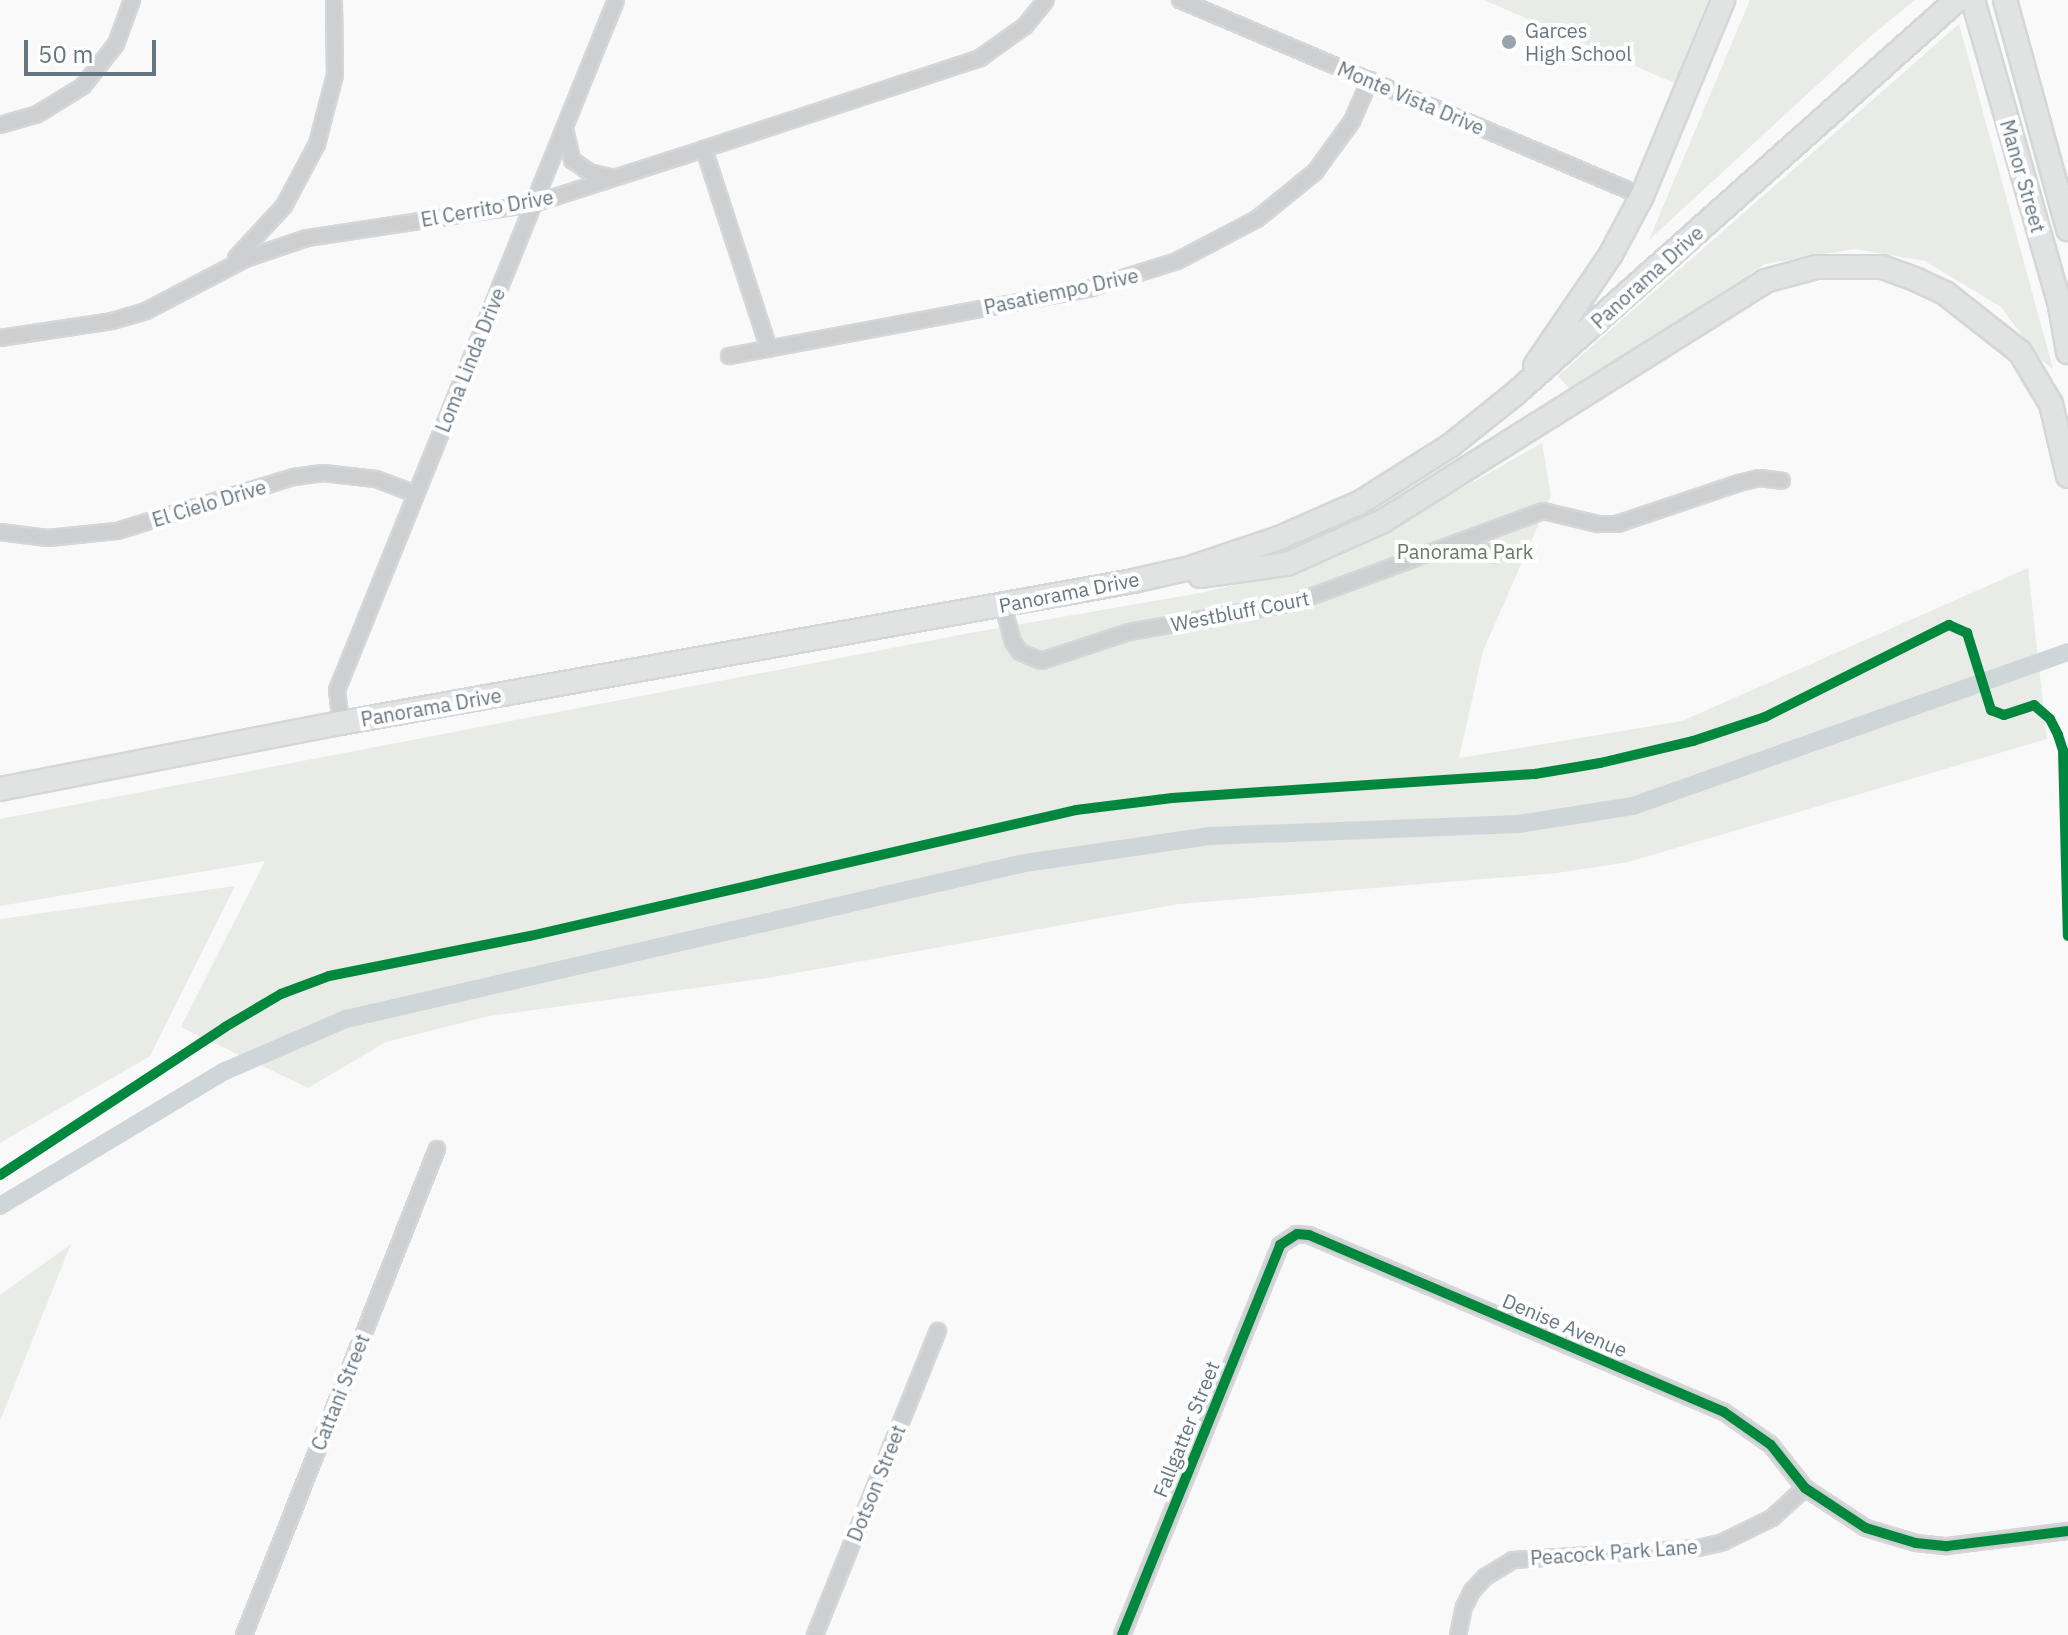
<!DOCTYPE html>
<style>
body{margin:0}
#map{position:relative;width:2068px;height:1635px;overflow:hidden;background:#f9f9f9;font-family:"IBM Plex Sans",sans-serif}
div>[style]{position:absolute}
.green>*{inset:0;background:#e8ebe6}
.canal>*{height:18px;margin:-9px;padding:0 9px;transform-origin:9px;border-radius:9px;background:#ced6d9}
.roads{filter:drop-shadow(2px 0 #d5d6d7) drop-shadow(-2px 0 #d5d6d7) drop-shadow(0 2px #d5d6d7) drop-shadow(0 -2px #d5d6d7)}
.minor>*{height:14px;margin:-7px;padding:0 7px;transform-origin:7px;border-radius:7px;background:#cecfd0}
.primary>*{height:22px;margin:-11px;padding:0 11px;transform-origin:11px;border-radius:11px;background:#e1e2e2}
.cycleway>*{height:10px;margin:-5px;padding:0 5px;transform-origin:5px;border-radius:5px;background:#00873e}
.dots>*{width:22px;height:22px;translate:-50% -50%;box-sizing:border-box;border:4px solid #fff;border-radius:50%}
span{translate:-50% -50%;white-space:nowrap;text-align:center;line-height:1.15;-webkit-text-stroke:8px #fff;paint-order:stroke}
.poi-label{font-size:20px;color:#657683}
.left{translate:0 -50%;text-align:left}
.street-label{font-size:20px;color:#657683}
.park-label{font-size:20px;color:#687a64}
.scale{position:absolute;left:24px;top:40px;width:132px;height:36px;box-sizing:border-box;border:4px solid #657683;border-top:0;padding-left:10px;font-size:24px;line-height:28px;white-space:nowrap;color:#657683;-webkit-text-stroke:6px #fff;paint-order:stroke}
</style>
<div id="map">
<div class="green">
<i style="clip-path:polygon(1484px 0,1708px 0,1674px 83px)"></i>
<i style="clip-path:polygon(1750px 0,1915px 0,1866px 40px,1649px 240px)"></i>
<i style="clip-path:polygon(1959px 24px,2053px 369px,2038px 357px,2001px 307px,1925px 261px,1855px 249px,1765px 264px,1571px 390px,1558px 376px)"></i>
<i style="clip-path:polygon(1542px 443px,1551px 496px,1483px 651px,1459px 758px,1682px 721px,2028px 568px,2047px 739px,1628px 862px,1557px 873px,1179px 904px,768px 978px,489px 1016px,386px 1042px,308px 1088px,181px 1027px,265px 861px,0 906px,0 819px,970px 633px,1200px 593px,1297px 570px,1354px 549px)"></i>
<i style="clip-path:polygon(235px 886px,150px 1056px,0 1143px,0 919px)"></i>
<i style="clip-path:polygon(71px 1244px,0 1421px,0 1295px)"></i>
</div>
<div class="canal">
<i style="left:0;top:1206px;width:262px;rotate:-31deg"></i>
<i style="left:225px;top:1071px;width:132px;rotate:-23.3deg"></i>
<i style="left:346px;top:1019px;width:697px;rotate:-12.94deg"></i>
<i style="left:1025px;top:863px;width:186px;rotate:-8.3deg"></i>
<i style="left:1209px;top:836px;width:310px;rotate:-2.2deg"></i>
<i style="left:1519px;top:824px;width:115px;rotate:-9deg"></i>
<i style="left:1633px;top:806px;width:461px;rotate:-19.5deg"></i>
</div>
<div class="roads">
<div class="minor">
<i style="left:1180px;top:0;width:502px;rotate:22.99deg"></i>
<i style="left:0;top:125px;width:37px;rotate:-16deg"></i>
<i style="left:36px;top:115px;width:55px;rotate:-31.7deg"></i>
<i style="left:83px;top:86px;width:53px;rotate:-51.8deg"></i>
<i style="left:116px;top:44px;width:47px;rotate:-70deg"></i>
<i style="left:565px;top:129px;width:32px;rotate:77deg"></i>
<i style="left:572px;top:160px;width:21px;rotate:35deg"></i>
<i style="left:589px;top:172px;width:22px;rotate:13deg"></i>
<i style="left:704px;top:149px;width:210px;rotate:72deg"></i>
<i style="left:236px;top:258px;width:71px;rotate:-47.3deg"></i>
<i style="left:284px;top:206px;width:70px;rotate:-62deg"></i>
<i style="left:317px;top:144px;width:71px;rotate:-75.4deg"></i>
<i style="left:335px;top:75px;width:75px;rotate:-90.8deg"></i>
<i style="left:0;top:338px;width:113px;rotate:-8.6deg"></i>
<i style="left:112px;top:321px;width:35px;rotate:-16deg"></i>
<i style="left:146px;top:311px;width:112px;rotate:-27.7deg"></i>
<i style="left:245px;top:259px;width:65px;rotate:-18.7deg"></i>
<i style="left:307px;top:238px;width:229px;rotate:-8.6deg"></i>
<i style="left:533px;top:204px;width:180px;rotate:-17.8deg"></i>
<i style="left:704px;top:149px;width:291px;rotate:-18.2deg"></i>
<i style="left:980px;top:58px;width:55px;rotate:-35.4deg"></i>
<i style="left:1025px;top:26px;width:33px;rotate:-51deg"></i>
<i style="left:729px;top:356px;width:368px;rotate:-10.6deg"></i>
<i style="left:1091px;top:288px;width:90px;rotate:-17.4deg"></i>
<i style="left:1177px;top:261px;width:90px;rotate:-27.7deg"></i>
<i style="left:1257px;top:219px;width:75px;rotate:-39deg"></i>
<i style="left:1315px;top:172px;width:63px;rotate:-54deg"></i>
<i style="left:1352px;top:121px;width:45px;rotate:-66.3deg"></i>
<i style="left:0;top:532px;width:48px;rotate:7.1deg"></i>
<i style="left:48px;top:538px;width:69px;rotate:-5.8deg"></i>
<i style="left:117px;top:531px;width:185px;rotate:-17deg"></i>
<i style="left:294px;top:477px;width:29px;rotate:-8deg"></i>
<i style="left:323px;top:473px;width:53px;rotate:6.5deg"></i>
<i style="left:376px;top:479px;width:43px;rotate:20.6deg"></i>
<i style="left:1460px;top:545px;width:35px;rotate:15deg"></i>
<i style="left:1003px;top:605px;width:38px;rotate:75deg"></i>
<i style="left:1013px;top:642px;width:12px;rotate:55deg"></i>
<i style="left:1020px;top:652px;width:23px;rotate:23deg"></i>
<i style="left:1041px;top:661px;width:93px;rotate:-18.2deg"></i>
<i style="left:1129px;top:632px;width:168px;rotate:-10deg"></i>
<i style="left:1294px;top:603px;width:265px;rotate:-20.3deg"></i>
<i style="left:1543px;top:511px;width:57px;rotate:13.3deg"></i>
<i style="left:1598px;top:524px;width:19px"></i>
<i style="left:1617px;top:524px;width:129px;rotate:-18.6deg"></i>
<i style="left:1739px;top:483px;width:21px;rotate:-14deg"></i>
<i style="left:1759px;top:478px;width:23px;rotate:7deg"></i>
<i style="left:341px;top:723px;width:33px;rotate:-97deg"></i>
<i style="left:337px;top:690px;width:744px;rotate:-67.98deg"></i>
<i style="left:244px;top:1635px;width:523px;rotate:-68.34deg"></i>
<i style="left:815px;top:1635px;width:328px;rotate:-68deg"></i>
<i style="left:1122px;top:1635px;width:421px;rotate:-67.9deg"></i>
<i style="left:1280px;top:1245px;width:20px;rotate:-33deg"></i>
<i style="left:1297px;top:1234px;width:12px;rotate:5deg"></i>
<i style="left:1309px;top:1235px;width:451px;rotate:23.1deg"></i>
<i style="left:1724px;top:1412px;width:57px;rotate:35.1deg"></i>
<i style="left:1771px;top:1445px;width:55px;rotate:51.7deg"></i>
<i style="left:1805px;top:1488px;width:73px;rotate:33.3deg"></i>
<i style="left:1866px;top:1528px;width:52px;rotate:16.7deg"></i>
<i style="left:1916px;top:1543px;width:31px;rotate:6deg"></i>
<i style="left:1947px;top:1546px;width:122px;rotate:-7.1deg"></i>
<i style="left:1458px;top:1635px;width:29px;rotate:-78deg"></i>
<i style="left:1464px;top:1607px;width:18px;rotate:-63deg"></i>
<i style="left:1472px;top:1591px;width:19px;rotate:-47deg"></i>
<i style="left:1485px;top:1577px;width:33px;rotate:-31deg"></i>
<i style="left:1513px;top:1560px;width:185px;rotate:-3.7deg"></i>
<i style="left:1698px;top:1548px;width:26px;rotate:-13deg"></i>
<i style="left:1723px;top:1542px;width:55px;rotate:-26.1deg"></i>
<i style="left:1772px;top:1518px;width:45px;rotate:-42.3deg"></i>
</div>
<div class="primary">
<i style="left:1973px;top:0;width:318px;rotate:74.1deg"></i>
<i style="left:2060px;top:306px;width:47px;rotate:80.1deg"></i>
<i style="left:2005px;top:0;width:238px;rotate:74.6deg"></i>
<i style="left:1535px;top:366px;width:135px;rotate:-55.8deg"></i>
<i style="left:1611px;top:254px;width:66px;rotate:-61.9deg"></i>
<i style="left:1642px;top:196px;width:212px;rotate:-67.5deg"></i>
<i style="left:1200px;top:576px;width:88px;rotate:-7.9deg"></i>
<i style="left:1287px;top:564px;width:105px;rotate:-24.1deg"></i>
<i style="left:1383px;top:521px;width:451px;rotate:-32.1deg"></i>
<i style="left:1765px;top:281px;width:54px;rotate:-15.1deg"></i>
<i style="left:1817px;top:267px;width:65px"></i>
<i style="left:1882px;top:267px;width:37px;rotate:20deg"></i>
<i style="left:1917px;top:280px;width:31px;rotate:25deg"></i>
<i style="left:1945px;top:293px;width:95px;rotate:38.2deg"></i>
<i style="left:2020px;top:352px;width:61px;rotate:59.2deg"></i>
<i style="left:2051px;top:404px;width:74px;rotate:76.7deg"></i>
<i style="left:0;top:789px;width:347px;rotate:-11deg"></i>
<i style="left:341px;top:723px;width:805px;rotate:-10.16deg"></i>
<i style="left:1133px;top:581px;width:58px;rotate:-12.8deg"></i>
<i style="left:1190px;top:568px;width:94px;rotate:-18.6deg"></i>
<i style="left:1279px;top:538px;width:90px;rotate:-23.7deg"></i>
<i style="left:1361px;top:502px;width:107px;rotate:-32.3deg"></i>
<i style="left:1451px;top:445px;width:83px;rotate:-38.7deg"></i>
<i style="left:1516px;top:393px;width:591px;rotate:-41.71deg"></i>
</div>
</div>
<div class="cycleway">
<i style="left:0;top:1175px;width:269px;rotate:-33.3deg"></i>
<i style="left:225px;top:1027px;width:65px;rotate:-30.5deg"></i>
<i style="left:281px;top:994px;width:51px;rotate:-20.6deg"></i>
<i style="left:329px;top:976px;width:205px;rotate:-11.3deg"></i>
<i style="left:530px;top:936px;width:560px;rotate:-12.99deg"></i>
<i style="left:1076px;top:810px;width:97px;rotate:-7.1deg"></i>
<i style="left:1172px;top:798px;width:364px;rotate:-3.8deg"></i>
<i style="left:1535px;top:774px;width:66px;rotate:-9.6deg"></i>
<i style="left:1600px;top:763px;width:96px;rotate:-13.3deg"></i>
<i style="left:1693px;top:741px;width:76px;rotate:-18.4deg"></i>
<i style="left:1765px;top:717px;width:206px;rotate:-26.6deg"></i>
<i style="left:1949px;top:625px;width:20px;rotate:24deg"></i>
<i style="left:1967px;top:633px;width:81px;rotate:72.7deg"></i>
<i style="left:1991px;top:710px;width:14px;rotate:21deg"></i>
<i style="left:2004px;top:715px;width:32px;rotate:-18deg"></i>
<i style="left:2034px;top:705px;width:21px;rotate:41deg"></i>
<i style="left:2050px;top:719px;width:18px;rotate:63deg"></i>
<i style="left:2058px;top:735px;width:16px;rotate:72deg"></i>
<i style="left:2063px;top:750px;width:186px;rotate:88.5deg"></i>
<i style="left:1122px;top:1635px;width:421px;rotate:-67.9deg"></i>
<i style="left:1280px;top:1245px;width:20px;rotate:-33deg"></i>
<i style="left:1297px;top:1234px;width:12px;rotate:5deg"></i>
<i style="left:1309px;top:1235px;width:451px;rotate:23.1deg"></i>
<i style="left:1724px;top:1412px;width:57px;rotate:35.1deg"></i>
<i style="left:1771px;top:1445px;width:55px;rotate:51.7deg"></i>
<i style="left:1805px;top:1488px;width:73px;rotate:33.3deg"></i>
<i style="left:1866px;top:1528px;width:52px;rotate:16.7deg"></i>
<i style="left:1916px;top:1543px;width:31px;rotate:6deg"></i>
<i style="left:1947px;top:1546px;width:122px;rotate:-7.1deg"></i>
</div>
<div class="dots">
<i style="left:1509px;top:42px;background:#99a4ac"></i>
</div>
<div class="poi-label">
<span class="left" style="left:1525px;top:42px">Garces<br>High School</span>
</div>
<div class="street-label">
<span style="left:1411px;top:98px;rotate:23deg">Monte Vista Drive</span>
<span style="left:2023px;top:176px;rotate:74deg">Manor Street</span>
<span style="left:487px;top:208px;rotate:-10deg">El Cerrito Drive</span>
<span style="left:1647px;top:277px;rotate:-42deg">Panorama Drive</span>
<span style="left:1061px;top:291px;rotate:-12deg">Pasatiempo Drive</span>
<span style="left:470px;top:360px;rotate:-68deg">Loma Linda Drive</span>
<span style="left:209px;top:503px;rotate:-17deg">El Cielo Drive</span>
<span style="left:1069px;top:592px;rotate:-11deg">Panorama Drive</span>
<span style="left:1240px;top:611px;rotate:-11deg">Westbluff Court</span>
<span style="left:431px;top:707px;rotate:-10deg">Panorama Drive</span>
<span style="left:1565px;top:1325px;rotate:23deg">Denise Avenue</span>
<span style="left:340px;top:1392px;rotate:-68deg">Cattani Street</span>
<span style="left:1186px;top:1429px;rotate:-68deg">Fallgatter Street</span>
<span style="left:876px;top:1483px;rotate:-68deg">Dotson Street</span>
<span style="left:1614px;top:1552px;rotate:-4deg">Peacock Park Lane</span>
</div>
<div class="park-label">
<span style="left:1465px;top:551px">Panorama Park</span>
</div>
<div class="scale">50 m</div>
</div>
